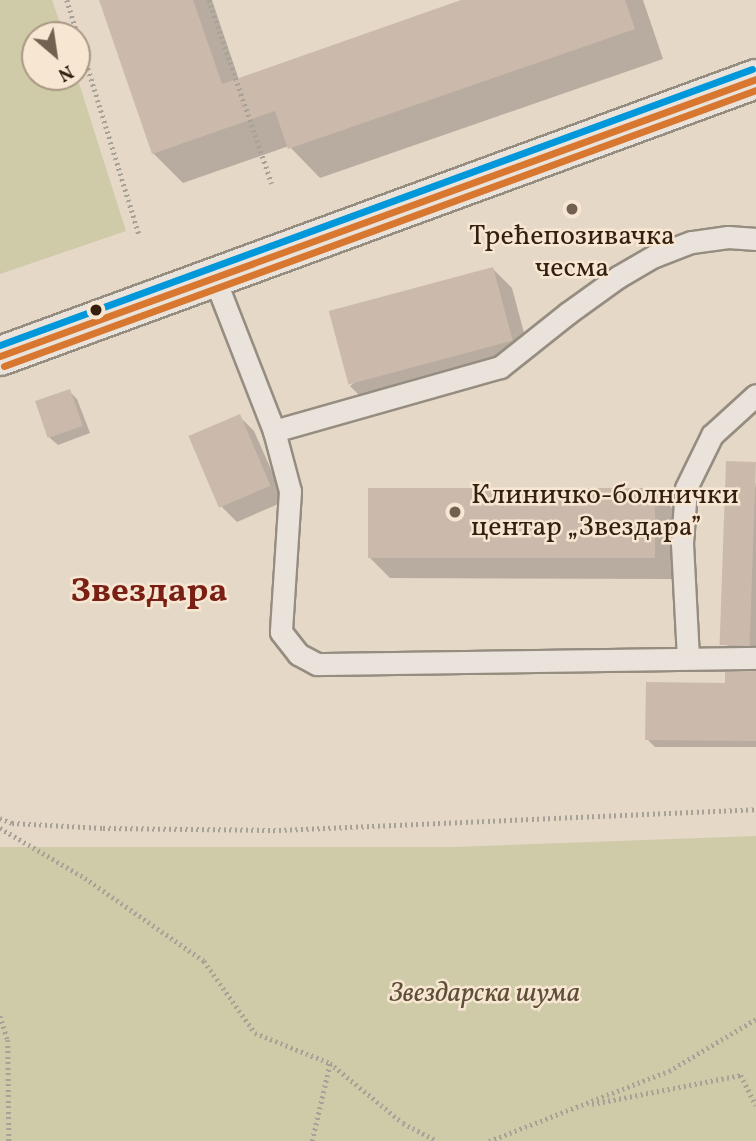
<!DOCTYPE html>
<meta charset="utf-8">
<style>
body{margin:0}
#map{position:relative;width:756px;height:1141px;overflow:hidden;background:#e5d8c7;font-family:Vollkorn,serif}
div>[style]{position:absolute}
.green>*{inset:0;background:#cfcaa7}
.shadow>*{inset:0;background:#0003}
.building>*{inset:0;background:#cbbaac;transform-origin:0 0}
.path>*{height:4.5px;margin-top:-2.25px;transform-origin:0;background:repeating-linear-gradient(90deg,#a8a198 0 2px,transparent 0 5.5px)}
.roads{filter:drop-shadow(2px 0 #968d81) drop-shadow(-2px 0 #968d81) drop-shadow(0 2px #968d81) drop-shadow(0 -2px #968d81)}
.lane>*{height:21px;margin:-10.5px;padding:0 10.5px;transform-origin:10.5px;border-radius:10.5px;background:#eae3db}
.secondary>*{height:38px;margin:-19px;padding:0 19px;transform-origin:19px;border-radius:19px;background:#eae3db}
.bus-1>*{height:7px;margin:-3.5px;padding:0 3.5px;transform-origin:3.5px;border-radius:3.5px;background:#d8772f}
.bus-2>*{height:7px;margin:-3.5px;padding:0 3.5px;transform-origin:3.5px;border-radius:3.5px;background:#d8772f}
.bus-3>*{height:7px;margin:-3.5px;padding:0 3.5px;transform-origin:3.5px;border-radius:3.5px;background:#0098da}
.dots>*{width:19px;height:19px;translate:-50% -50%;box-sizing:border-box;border:4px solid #f7e7d2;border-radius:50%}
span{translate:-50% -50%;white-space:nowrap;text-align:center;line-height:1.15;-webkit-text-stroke:5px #f7e7d2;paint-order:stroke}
.poi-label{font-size:28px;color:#352010}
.left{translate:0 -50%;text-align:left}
.park-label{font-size:28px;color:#5e4f36;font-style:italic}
.district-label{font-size:35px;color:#7a1f14;font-weight:700}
.north{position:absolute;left:21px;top:21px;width:70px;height:70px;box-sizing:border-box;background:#f7e7d2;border:2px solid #a99784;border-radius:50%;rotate:151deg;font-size:19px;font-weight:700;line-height:28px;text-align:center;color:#352010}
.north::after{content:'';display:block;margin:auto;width:24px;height:32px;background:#736050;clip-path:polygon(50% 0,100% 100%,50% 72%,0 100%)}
</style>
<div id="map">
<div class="green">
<i style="clip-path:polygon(0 0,52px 0,64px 35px,35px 35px,35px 77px,77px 77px,126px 231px,0 274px)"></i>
<i style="clip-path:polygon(756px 836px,756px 1141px,0 1141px,0 847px,454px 847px)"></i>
</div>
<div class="shadow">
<i style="clip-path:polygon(101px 0,212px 0,239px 80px,466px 0,643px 0,663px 59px,320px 178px,289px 146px,183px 183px,153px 153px)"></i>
<i style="clip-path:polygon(493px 269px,512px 288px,531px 359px,370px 406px,350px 386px)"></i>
<i style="clip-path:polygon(69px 391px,77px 399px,90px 433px,58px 445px,50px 438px,38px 403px)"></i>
<i style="clip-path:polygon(239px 416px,254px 431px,285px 501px,237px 522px,222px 507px)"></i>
<i style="clip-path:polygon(756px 482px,756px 653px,734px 652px,727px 645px)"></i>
<i style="clip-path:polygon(654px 490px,675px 511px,675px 579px,390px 578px,369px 557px)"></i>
<i style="clip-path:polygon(756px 673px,756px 747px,655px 747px,647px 739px,727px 684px)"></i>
</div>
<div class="building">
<i style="clip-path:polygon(99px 0,193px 0,222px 84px,461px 0,625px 0,635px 29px,288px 149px,275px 111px,152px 154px)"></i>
<i style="left:493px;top:267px;width:76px;height:170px;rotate:75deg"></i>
<i style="left:70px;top:389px;width:39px;height:37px;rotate:71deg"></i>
<i style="left:240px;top:414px;width:78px;height:56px;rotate:67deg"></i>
<i style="left:726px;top:461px;width:30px;height:184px;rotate:2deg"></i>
<i style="left:368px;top:488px;width:287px;height:70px"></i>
<i style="clip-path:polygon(756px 671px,756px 741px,645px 740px,646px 682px,725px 683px,725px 672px)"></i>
</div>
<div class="path">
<i style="left:67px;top:0;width:245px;rotate:72.9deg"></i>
<i style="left:209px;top:0;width:194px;rotate:71.1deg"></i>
<i style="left:0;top:818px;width:13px;rotate:23deg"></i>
<i style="left:12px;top:823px;width:91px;rotate:3.1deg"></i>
<i style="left:103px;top:828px;width:176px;rotate:0.7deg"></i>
<i style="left:279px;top:830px;width:477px;rotate:-2.5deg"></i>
<i style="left:0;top:828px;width:99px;rotate:30.5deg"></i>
<i style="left:85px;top:878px;width:145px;rotate:34.9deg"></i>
<i style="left:204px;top:961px;width:88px;rotate:54.7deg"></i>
<i style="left:255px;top:1033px;width:81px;rotate:21.8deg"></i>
<i style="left:330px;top:1063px;width:94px;rotate:39.4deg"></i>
<i style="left:403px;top:1123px;width:38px;rotate:28deg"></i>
<i style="left:0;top:1016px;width:25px;rotate:72deg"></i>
<i style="left:8px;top:1040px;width:101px;rotate:89.4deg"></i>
<i style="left:592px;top:1104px;width:152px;rotate:-11deg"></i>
<i style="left:741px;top:1075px;width:34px;rotate:64deg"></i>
<i style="left:312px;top:1141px;width:80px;rotate:-77deg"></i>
<i style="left:489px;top:1141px;width:193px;rotate:-21.3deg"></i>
<i style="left:669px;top:1071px;width:101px;rotate:-30.9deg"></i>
</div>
<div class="roads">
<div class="lane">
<i style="left:756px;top:239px;width:28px;rotate:-176deg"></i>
<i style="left:728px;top:237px;width:37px;rotate:172deg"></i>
<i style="left:691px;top:242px;width:40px;rotate:159deg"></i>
<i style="left:654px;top:256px;width:42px;rotate:149.7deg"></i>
<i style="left:618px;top:277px;width:62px;rotate:144.2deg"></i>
<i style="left:568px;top:313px;width:87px;rotate:141.5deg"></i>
<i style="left:500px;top:367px;width:235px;rotate:164.2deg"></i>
<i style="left:274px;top:431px;width:62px;rotate:75.1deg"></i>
<i style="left:290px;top:491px;width:141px;rotate:93.7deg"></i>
<i style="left:281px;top:632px;width:28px;rotate:52deg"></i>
<i style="left:298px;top:654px;width:21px;rotate:28deg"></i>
<i style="left:317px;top:664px;width:439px;rotate:-0.8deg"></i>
<i style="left:214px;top:277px;width:165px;rotate:68.7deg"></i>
<i style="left:688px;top:658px;width:115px;rotate:-93deg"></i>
<i style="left:682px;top:543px;width:55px;rotate:-85.8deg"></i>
<i style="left:686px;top:488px;width:59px;rotate:-63.9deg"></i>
<i style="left:712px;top:435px;width:59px;rotate:-42.3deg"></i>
</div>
<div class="secondary">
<i style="left:0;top:356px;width:805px;rotate:-20.12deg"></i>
</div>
</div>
<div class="bus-1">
<i style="left:0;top:356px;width:805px;rotate:-20.12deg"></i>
</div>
<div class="bus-2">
<i style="left:4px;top:366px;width:801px;rotate:-20.15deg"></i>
</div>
<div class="bus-3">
<i style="left:0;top:345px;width:801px;rotate:-20.15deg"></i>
</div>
<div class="dots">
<i style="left:572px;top:209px;background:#736050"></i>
<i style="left:96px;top:310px;background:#352010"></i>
<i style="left:455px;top:512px;background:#736050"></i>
</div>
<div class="poi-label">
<span style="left:572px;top:253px">Трећепозивачка<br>чесма</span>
<span class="left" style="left:471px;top:512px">Клиничко-болнички<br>центар „Звездара”</span>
</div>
<div class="park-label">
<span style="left:485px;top:994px">Звездарска шума</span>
</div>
<div class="district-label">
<span style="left:149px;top:592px">Звездара</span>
</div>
<div class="north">N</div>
</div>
